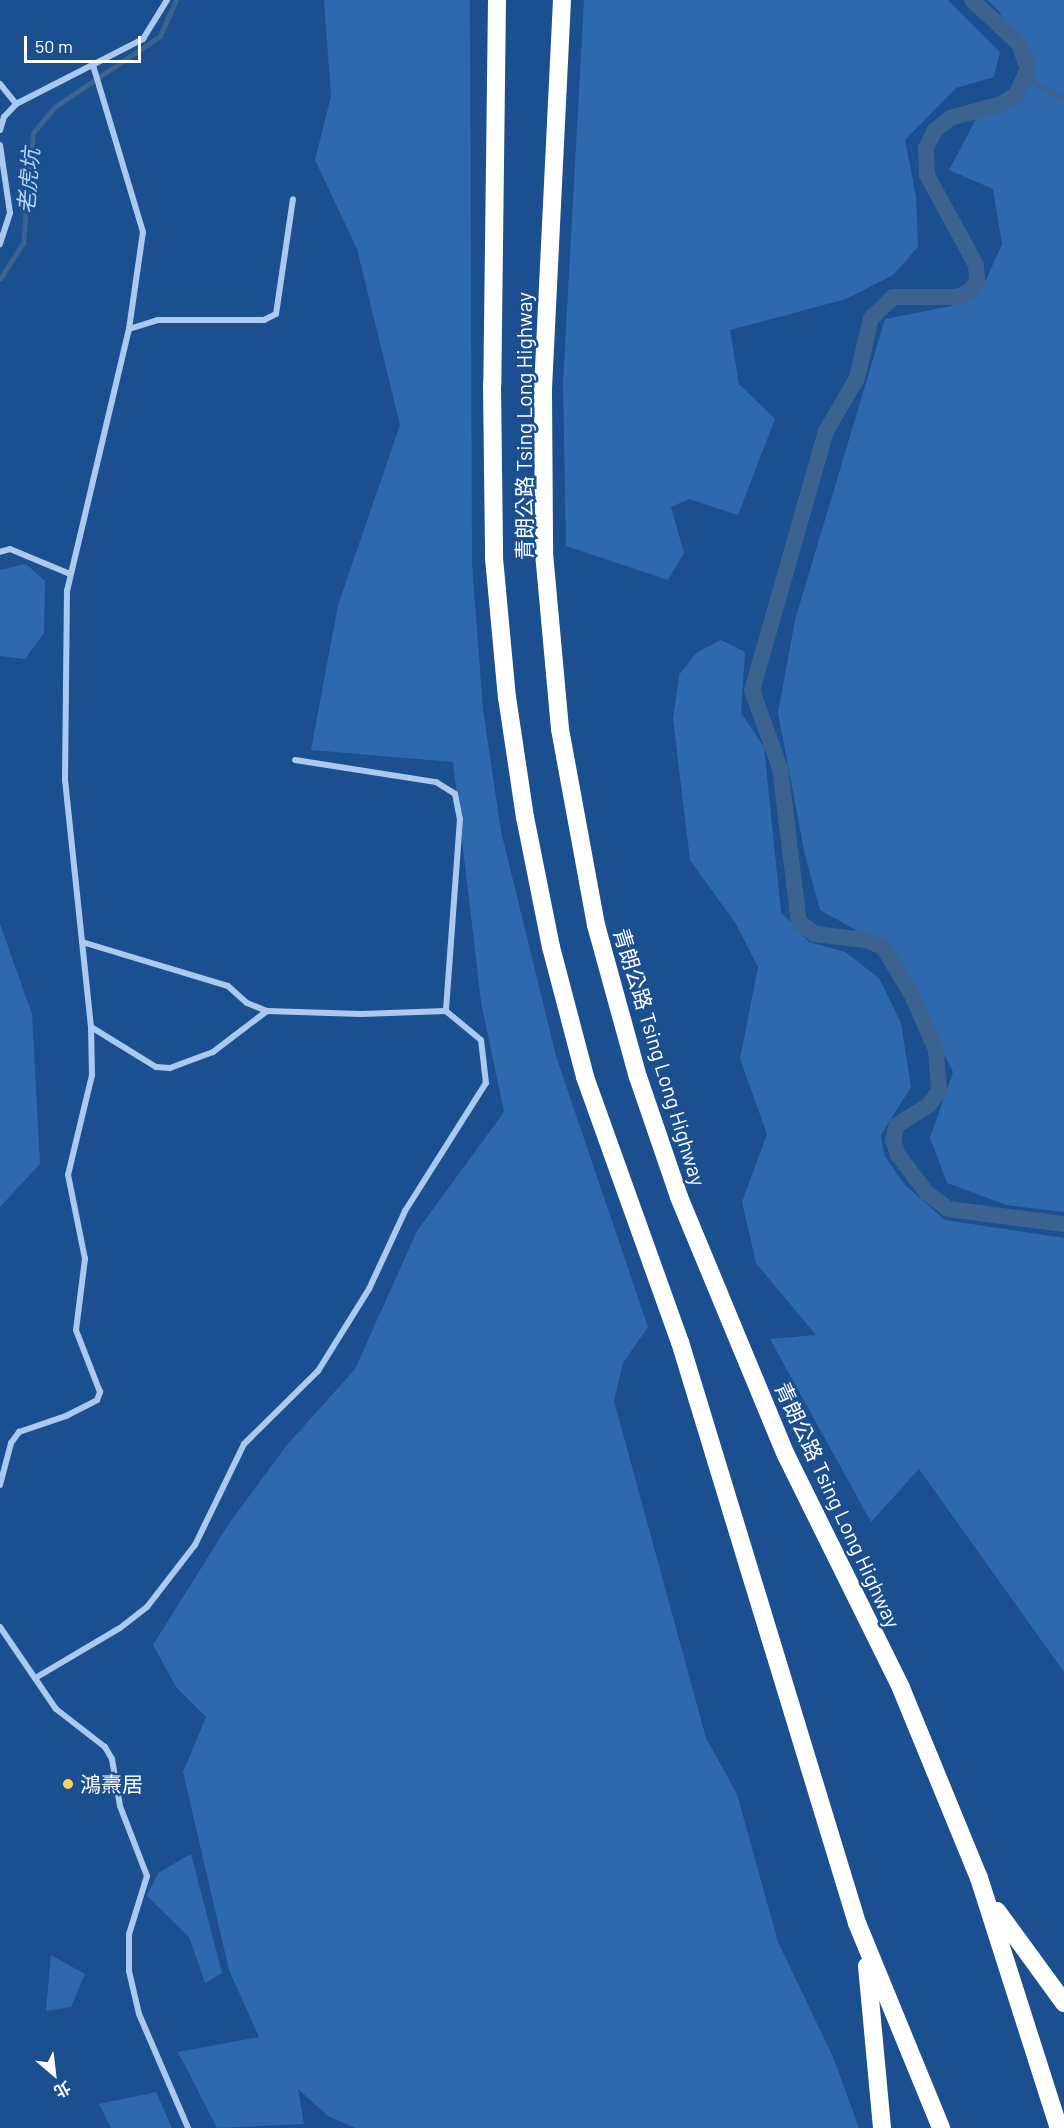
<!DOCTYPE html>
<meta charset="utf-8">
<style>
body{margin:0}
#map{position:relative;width:1064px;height:2128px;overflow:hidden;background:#1b4f8f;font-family:Barlow,"Noto Sans TC",sans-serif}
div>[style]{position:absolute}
.green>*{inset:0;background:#2e69ad}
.stream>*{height:4.5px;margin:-2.25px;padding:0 2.25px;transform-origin:2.25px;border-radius:2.25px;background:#3c6290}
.canal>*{height:16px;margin:-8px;padding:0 8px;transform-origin:8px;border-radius:8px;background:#3c6290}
.minor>*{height:6px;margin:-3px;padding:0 3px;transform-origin:3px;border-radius:3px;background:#a9c9ee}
.motorway>*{height:18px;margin:-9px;padding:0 9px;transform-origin:9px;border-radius:9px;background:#fff}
.dots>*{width:16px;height:16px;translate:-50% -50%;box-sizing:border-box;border:3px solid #1b4f8f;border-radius:50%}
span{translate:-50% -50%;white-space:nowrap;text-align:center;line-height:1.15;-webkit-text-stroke:5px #1b4f8f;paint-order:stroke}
.street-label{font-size:21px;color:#fff}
.poi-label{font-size:21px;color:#fff}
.left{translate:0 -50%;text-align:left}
.water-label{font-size:22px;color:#b5d3f5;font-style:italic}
.north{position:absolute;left:24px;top:2044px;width:60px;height:60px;-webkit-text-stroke:4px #1b4f8f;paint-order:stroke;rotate:152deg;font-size:16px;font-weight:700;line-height:24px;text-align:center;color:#fff}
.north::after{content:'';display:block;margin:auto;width:21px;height:27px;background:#fff;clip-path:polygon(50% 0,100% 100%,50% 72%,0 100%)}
.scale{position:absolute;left:24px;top:36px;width:117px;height:27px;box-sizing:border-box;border:3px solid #fff;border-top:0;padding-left:8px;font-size:18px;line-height:21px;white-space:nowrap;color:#fff;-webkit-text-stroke:4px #1b4f8f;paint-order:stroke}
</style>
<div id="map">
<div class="green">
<i style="clip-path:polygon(324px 0,470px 0,472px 564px,483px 709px,501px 831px,556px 1056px,648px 1327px,623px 1363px,614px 1401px,706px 1738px,737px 1794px,778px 1942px,833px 2057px,859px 2128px,355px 2128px,328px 2116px,298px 2089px,304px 2124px,217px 2128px,178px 2052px,259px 2037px,229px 1970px,183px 1772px,206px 1717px,176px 1687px,153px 1645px,230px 1522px,287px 1445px,355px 1369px,417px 1231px,504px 1112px,481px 1002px,453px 762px,311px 750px,338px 605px,400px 425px,357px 249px,315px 160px,331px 96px)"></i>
<i style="clip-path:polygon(584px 0,948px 0,1000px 52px,994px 77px,956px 88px,905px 140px,916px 196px,918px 247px,893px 275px,846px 299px,730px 330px,739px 384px,775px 419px,738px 515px,689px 499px,671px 507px,684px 553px,668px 580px,566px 546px,563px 383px)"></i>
<i style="clip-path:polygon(987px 0,1064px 0,1064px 1212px,1006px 1205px,947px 1183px,930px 1138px,953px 1072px,893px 951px,820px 910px,805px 855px,778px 713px,795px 620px,885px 319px,951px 306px,986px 280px,1002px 244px,993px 189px,949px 170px,977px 117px,1014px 98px,1024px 70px,999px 11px)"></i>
<i style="clip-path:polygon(26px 564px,45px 581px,44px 633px,25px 659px,0 656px,0 570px)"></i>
<i style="clip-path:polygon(721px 640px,745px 652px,741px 713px,764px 747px,781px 912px,809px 942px,845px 952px,879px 978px,901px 1023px,911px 1087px,881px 1135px,884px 1155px,905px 1185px,945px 1220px,1064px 1238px,1064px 1672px,919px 1469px,871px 1522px,770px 1339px,816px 1335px,756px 1263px,742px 1202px,767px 1134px,740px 1059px,758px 967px,736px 924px,690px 860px,673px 719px,679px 675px,696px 653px)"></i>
<i style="clip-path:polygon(0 924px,32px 1014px,40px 1164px,0 1207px)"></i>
<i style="clip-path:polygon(191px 1854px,222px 1973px,205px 1983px,189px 1937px,147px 1896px,158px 1873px)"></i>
<i style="clip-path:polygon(51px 1955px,85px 1974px,71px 2007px,46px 2011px)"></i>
<i style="clip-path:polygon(156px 2092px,172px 2128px,111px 2128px,99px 2104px)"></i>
</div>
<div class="stream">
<i style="left:1028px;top:74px;width:14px;rotate:51deg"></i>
<i style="left:1037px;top:85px;width:30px;rotate:27deg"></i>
<i style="left:0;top:279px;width:43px;rotate:-57.4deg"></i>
<i style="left:23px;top:243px;width:110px;rotate:-84.8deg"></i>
<i style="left:33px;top:133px;width:35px;rotate:-50deg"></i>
<i style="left:56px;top:106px;width:125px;rotate:-33.9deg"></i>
<i style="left:160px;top:36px;width:39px;rotate:-66deg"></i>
</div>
<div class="canal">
<i style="left:972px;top:0;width:64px;rotate:43.1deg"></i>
<i style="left:1019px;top:44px;width:27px;rotate:70deg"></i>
<i style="left:1028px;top:69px;width:29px;rotate:115deg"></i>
<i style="left:1016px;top:95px;width:17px;rotate:149deg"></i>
<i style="left:1001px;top:104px;width:53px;rotate:164.6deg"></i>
<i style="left:950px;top:118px;width:19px;rotate:141deg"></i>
<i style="left:935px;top:130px;width:20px;rotate:117deg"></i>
<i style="left:926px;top:148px;width:27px;rotate:88deg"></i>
<i style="left:927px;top:175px;width:102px;rotate:61.4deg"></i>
<i style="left:976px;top:265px;width:16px;rotate:86deg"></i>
<i style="left:977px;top:281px;width:12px;rotate:125deg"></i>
<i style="left:970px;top:291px;width:14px;rotate:155deg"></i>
<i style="left:957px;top:297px;width:64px;rotate:180deg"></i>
<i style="left:893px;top:297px;width:30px;rotate:136deg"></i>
<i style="left:871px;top:318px;width:62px;rotate:103.1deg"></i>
<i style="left:857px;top:378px;width:61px;rotate:120.3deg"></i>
<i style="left:826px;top:431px;width:269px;rotate:105.9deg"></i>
<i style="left:752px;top:690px;width:83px;rotate:70.3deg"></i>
<i style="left:780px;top:768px;width:155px;rotate:83deg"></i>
<i style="left:799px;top:922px;width:20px;rotate:37deg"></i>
<i style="left:815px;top:934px;width:51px;rotate:6.7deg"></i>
<i style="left:866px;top:940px;width:18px;rotate:22deg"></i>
<i style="left:883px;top:947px;width:56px;rotate:58.9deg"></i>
<i style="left:912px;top:995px;width:60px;rotate:66.4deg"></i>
<i style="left:936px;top:1050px;width:41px;rotate:85.8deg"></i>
<i style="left:939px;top:1091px;width:17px;rotate:126deg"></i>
<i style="left:929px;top:1105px;width:38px;rotate:148deg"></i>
<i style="left:897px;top:1125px;width:16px;rotate:105deg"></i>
<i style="left:893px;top:1140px;width:16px;rotate:72deg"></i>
<i style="left:898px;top:1155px;width:48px;rotate:52.7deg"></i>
<i style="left:927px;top:1193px;width:26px;rotate:37deg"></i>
<i style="left:948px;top:1209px;width:117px;rotate:7.4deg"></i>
</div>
<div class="minor">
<i style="left:0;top:84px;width:26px;rotate:51deg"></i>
<i style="left:0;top:130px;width:14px;rotate:-73deg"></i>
<i style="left:4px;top:117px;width:18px;rotate:-47deg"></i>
<i style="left:16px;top:104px;width:143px;rotate:-27.1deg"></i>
<i style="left:143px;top:39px;width:46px;rotate:-58.4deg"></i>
<i style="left:0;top:145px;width:69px;rotate:81.6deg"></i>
<i style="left:10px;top:213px;width:33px;rotate:108deg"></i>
<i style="left:129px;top:329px;width:30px;rotate:-17deg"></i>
<i style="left:158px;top:320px;width:106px"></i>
<i style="left:264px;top:320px;width:13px;rotate:-27deg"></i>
<i style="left:276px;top:314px;width:116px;rotate:-81.6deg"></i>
<i style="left:0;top:552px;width:10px;rotate:-17deg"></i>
<i style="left:10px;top:549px;width:65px;rotate:22.6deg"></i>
<i style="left:295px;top:760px;width:143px;rotate:8.9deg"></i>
<i style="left:436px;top:782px;width:22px;rotate:32deg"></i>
<i style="left:455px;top:794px;width:25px;rotate:79deg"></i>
<i style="left:460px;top:819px;width:193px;rotate:94.2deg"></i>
<i style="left:82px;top:942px;width:152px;rotate:16.8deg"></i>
<i style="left:228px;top:986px;width:25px;rotate:42deg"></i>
<i style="left:247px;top:1003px;width:22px;rotate:22deg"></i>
<i style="left:0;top:1485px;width:43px;rotate:-75.3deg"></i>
<i style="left:11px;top:1443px;width:14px;rotate:-54deg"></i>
<i style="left:19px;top:1432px;width:50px;rotate:-18.8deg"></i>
<i style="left:66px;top:1416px;width:35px;rotate:-27deg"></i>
<i style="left:97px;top:1400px;width:9px;rotate:-69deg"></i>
<i style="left:100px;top:1392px;width:66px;rotate:-111.2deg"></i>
<i style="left:76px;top:1330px;width:72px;rotate:-82.8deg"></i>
<i style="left:85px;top:1259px;width:86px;rotate:-101.4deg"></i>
<i style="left:68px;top:1175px;width:103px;rotate:-76.5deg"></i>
<i style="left:92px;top:1075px;width:48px;rotate:-91.2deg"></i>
<i style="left:91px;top:1027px;width:248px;rotate:-96deg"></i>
<i style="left:65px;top:780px;width:189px;rotate:-89.4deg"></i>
<i style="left:67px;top:591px;width:269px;rotate:-76.7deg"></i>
<i style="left:129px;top:329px;width:98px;rotate:-81.8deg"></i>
<i style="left:143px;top:232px;width:174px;rotate:-106.7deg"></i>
<i style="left:0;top:1627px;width:99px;rotate:55.7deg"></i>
<i style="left:56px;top:1709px;width:62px;rotate:37.8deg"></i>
<i style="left:105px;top:1747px;width:14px;rotate:60deg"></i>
<i style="left:112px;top:1759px;width:48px;rotate:80.3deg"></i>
<i style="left:120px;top:1806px;width:75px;rotate:68.9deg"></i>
<i style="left:147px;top:1876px;width:61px;rotate:107.2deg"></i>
<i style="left:129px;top:1934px;width:37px;rotate:90deg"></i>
<i style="left:129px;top:1971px;width:44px;rotate:76.9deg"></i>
<i style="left:139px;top:2014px;width:124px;rotate:66.7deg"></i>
<i style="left:37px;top:1677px;width:96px;rotate:-30.6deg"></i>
<i style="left:120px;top:1628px;width:34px;rotate:-38deg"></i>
<i style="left:147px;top:1607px;width:78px;rotate:-52.3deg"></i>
<i style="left:195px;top:1545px;width:112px;rotate:-64.1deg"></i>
<i style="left:244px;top:1444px;width:104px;rotate:-44.6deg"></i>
<i style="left:318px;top:1371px;width:97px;rotate:-58.1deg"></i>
<i style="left:369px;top:1289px;width:86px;rotate:-65.2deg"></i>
<i style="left:405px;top:1211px;width:151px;rotate:-57.7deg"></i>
<i style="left:486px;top:1083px;width:43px;rotate:-96.6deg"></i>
<i style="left:481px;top:1040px;width:45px;rotate:-140.4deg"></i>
<i style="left:446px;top:1011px;width:85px;rotate:178deg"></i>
<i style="left:361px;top:1014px;width:94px;rotate:-178.2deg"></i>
<i style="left:267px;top:1011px;width:68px;rotate:142.8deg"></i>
<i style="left:213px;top:1052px;width:46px;rotate:159.6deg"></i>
<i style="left:170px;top:1068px;width:14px;rotate:-176deg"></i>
<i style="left:156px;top:1067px;width:76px;rotate:-148.4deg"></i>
</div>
<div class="motorway">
<i style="left:497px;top:0;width:385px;rotate:90.7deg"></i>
<i style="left:492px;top:385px;width:173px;rotate:89.3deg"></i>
<i style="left:494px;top:558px;width:140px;rotate:84.7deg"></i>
<i style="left:507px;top:697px;width:121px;rotate:81.5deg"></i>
<i style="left:525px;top:817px;width:133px;rotate:78.7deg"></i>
<i style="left:551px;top:947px;width:134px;rotate:75.3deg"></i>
<i style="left:585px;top:1077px;width:282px;rotate:70.3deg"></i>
<i style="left:680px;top:1342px;width:607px;rotate:73.06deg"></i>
<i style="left:857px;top:1923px;width:222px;rotate:67.7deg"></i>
<i style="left:562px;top:0;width:393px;rotate:92.8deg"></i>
<i style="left:543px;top:393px;width:160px;rotate:89.6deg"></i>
<i style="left:544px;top:553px;width:177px;rotate:84.8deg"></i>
<i style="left:560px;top:729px;width:199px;rotate:79.6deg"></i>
<i style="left:596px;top:925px;width:158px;rotate:74.6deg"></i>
<i style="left:638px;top:1077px;width:127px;rotate:71.1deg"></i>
<i style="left:679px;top:1197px;width:279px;rotate:67.5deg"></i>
<i style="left:786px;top:1455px;width:260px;rotate:63.7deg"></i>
<i style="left:901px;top:1688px;width:205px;rotate:67.7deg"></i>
<i style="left:979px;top:1878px;width:262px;rotate:72.3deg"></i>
<i style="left:997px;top:1911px;width:114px;rotate:53.9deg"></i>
<i style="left:867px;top:1966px;width:163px;rotate:84.7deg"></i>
</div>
<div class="dots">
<i style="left:68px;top:1784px;background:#ffd166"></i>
</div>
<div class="street-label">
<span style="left:524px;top:426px;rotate:-90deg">青朗公路 Tsing Long Highway</span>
<span style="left:660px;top:1057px;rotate:73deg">青朗公路 Tsing Long Highway</span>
<span style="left:838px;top:1505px;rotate:65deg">青朗公路 Tsing Long Highway</span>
</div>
<div class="poi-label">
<span class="left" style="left:80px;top:1784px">鴻燾居</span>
</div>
<div class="water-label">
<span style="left:28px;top:181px;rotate:-85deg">老虎坑</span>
</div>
<div class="north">北</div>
<div class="scale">50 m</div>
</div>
